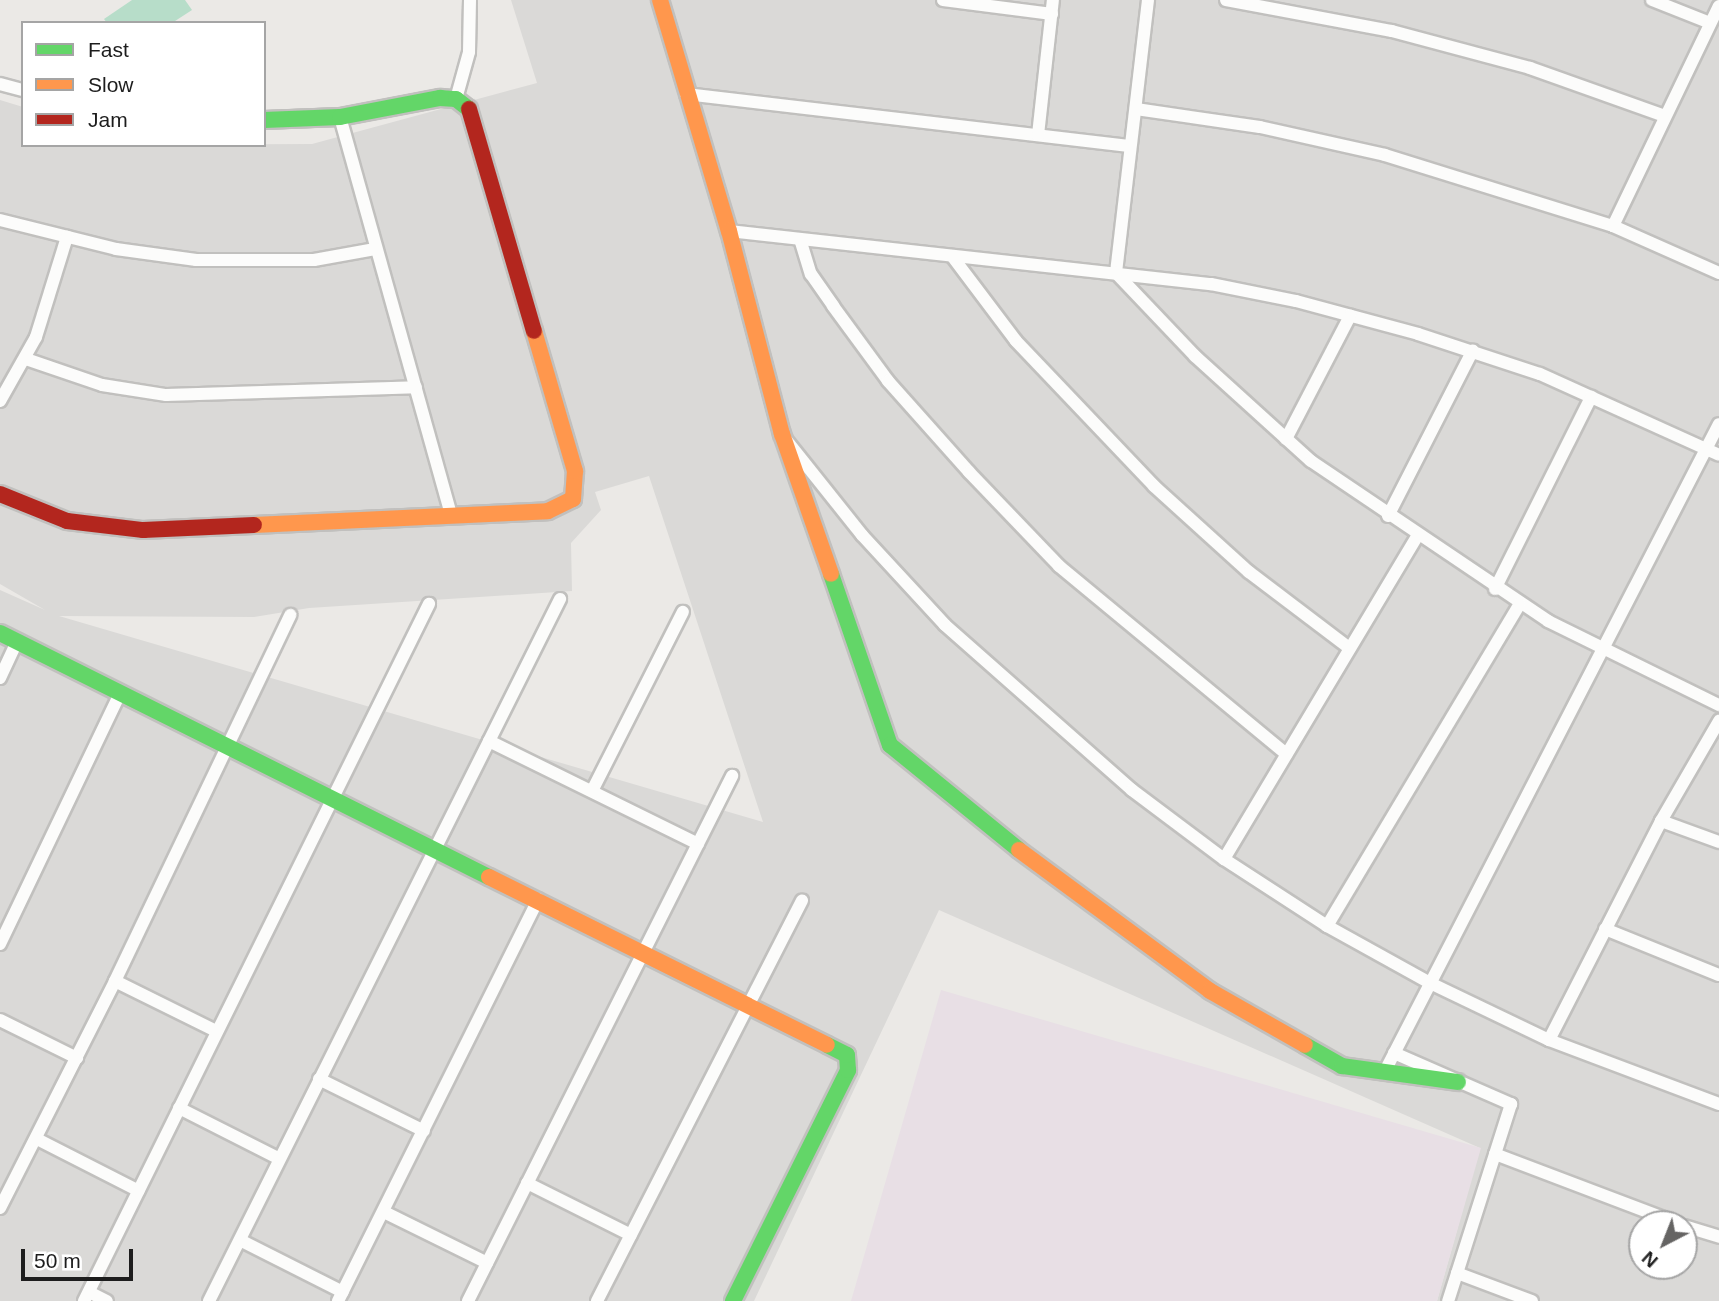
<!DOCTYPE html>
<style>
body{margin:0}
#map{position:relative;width:1719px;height:1301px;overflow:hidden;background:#ebe9e6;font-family:Helvetica,sans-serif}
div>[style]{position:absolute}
.residential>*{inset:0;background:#dad9d7}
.industrial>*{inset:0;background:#e8dfe5}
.pitch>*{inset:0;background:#b7ddc9}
.roads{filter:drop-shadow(2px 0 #c1c0be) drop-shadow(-2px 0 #c1c0be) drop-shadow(0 2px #c1c0be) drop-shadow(0 -2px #c1c0be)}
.street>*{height:12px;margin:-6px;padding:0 6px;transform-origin:6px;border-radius:6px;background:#fcfcfb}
.fast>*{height:16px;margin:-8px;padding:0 8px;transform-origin:8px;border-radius:8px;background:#63d668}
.slow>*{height:16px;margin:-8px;padding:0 8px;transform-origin:8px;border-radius:8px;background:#ff974d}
.jam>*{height:16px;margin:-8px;padding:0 8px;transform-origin:8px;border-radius:8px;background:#b3261e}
span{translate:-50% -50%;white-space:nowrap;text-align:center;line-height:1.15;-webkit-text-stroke:7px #fff;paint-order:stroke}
.legend{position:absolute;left:21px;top:21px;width:245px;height:126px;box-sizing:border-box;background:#fff;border:2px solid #a5a5a5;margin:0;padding:9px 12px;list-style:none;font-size:21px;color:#1d1d1d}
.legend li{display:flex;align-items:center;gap:14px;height:35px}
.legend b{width:35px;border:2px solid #a5a5a5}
.north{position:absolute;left:1628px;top:1210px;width:70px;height:70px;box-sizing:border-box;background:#fff;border:2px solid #a5a5a5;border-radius:50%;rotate:222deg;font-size:19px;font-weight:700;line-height:28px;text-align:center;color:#1d1d1d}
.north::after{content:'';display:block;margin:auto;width:24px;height:32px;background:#656463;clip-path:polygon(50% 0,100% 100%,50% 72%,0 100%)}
.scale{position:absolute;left:21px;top:1249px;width:112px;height:32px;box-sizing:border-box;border:4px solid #1d1d1d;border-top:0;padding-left:9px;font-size:21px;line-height:24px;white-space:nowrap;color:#1d1d1d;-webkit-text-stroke:5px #fff;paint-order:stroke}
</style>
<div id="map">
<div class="residential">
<i style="clip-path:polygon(evenodd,511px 0,1719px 0,1719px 1301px,1437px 1301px,1480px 1148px,939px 910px,754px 1301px,0 1301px,0 590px,45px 610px,0 584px,0 100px,23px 107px,23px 145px,312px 144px,537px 83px,511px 0,649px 476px,763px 822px,59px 616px,254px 617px,309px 608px,572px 591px,571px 543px,601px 510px,595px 492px,649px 476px,511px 0,1642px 1224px,1684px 1224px,1684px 1266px,1642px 1266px,1642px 1224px)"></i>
</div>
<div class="industrial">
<i style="clip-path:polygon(941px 990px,1481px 1148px,1437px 1301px,851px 1301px)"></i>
</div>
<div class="pitch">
<i style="clip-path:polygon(132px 0,185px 0,192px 10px,172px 23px,107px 23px,104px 19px)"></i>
</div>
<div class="roads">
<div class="street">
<i style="left:943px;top:0;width:110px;rotate:7.3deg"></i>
<i style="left:1148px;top:0;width:275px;rotate:96.7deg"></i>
<i style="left:1116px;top:273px;width:115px;rotate:46.4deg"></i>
<i style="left:1195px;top:356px;width:156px;rotate:42.2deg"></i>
<i style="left:1311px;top:461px;width:286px;rotate:34deg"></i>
<i style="left:1548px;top:621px;width:191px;rotate:26.2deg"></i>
<i style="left:1226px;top:0;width:169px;rotate:10.6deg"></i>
<i style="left:1392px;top:31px;width:143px;rotate:15deg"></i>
<i style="left:1530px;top:68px;width:143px;rotate:19.6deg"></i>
<i style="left:1652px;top:0;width:62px;rotate:21.6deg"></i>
<i style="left:0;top:84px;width:24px;rotate:15deg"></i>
<i style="left:686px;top:94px;width:446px;rotate:6.7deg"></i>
<i style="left:456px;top:99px;width:49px;rotate:-74.5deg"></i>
<i style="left:469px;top:52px;width:52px;rotate:-88.9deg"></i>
<i style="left:1136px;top:109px;width:125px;rotate:8.3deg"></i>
<i style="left:1260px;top:127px;width:128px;rotate:12.6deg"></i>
<i style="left:1385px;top:155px;width:239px;rotate:17.3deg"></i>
<i style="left:1613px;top:226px;width:116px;rotate:23.9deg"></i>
<i style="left:340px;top:117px;width:413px;rotate:74.4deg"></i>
<i style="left:1038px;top:135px;width:136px;rotate:-83.7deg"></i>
<i style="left:0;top:220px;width:120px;rotate:14deg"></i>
<i style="left:116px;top:249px;width:81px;rotate:7.8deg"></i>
<i style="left:196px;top:260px;width:118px"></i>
<i style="left:314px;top:260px;width:62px;rotate:-10.2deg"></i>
<i style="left:1613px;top:226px;width:244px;rotate:-64.3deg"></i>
<i style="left:729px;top:231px;width:485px;rotate:6.3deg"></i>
<i style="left:1211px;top:284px;width:87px;rotate:11.3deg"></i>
<i style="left:1296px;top:301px;width:126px;rotate:15.1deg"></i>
<i style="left:1418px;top:334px;width:128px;rotate:18.2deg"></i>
<i style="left:1540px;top:374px;width:196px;rotate:24.3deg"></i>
<i style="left:800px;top:239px;width:37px;rotate:73deg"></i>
<i style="left:811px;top:274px;width:39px;rotate:55deg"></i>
<i style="left:833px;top:306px;width:93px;rotate:53.7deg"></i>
<i style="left:888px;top:381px;width:122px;rotate:48.3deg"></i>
<i style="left:969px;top:472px;width:130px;rotate:46.2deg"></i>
<i style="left:1059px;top:566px;width:295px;rotate:39.6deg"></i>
<i style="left:952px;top:256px;width:106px;rotate:53deg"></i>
<i style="left:1016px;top:341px;width:200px;rotate:46.4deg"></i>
<i style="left:1154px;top:486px;width:128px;rotate:42.2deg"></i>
<i style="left:1249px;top:572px;width:126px;rotate:37.2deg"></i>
<i style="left:26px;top:359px;width:80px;rotate:18.9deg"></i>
<i style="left:102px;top:385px;width:65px;rotate:8.9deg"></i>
<i style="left:166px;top:395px;width:250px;rotate:-1.8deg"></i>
<i style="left:0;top:401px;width:73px;rotate:-60.6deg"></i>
<i style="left:36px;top:337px;width:105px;rotate:-72.8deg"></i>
<i style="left:1286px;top:439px;width:139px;rotate:-62.5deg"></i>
<i style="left:787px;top:441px;width:120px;rotate:51.4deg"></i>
<i style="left:862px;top:535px;width:122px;rotate:47.3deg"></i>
<i style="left:945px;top:625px;width:249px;rotate:41.4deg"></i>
<i style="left:1132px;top:790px;width:115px;rotate:36.9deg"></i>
<i style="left:1224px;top:859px;width:123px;rotate:33deg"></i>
<i style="left:1327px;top:926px;width:118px;rotate:29deg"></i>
<i style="left:1430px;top:983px;width:132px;rotate:25.6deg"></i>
<i style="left:1549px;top:1040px;width:182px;rotate:20.6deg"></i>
<i style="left:1388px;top:516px;width:186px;rotate:-62.9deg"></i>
<i style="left:1495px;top:589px;width:215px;rotate:-63.4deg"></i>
<i style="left:0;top:678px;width:40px;rotate:-65deg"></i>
<i style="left:489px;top:741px;width:233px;rotate:26.2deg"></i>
<i style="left:592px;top:791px;width:201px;rotate:-63.1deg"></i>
<i style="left:1661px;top:821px;width:62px;rotate:19.9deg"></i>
<i style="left:1224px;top:859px;width:376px;rotate:-59.1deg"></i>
<i style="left:1327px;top:926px;width:375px;rotate:-59.1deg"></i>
<i style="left:1605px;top:929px;width:123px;rotate:22deg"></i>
<i style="left:0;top:944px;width:277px;rotate:-64.4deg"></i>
<i style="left:115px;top:981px;width:113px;rotate:26.3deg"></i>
<i style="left:0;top:1020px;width:86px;rotate:26.3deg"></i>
<i style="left:1549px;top:1040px;width:246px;rotate:-62.9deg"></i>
<i style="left:1661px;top:821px;width:116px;rotate:-59.9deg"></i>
<i style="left:1394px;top:1053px;width:128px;rotate:23.6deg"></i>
<i style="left:1511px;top:1104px;width:207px;rotate:107.7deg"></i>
<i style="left:1384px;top:1073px;width:730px;rotate:-62.7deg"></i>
<i style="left:319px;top:1079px;width:117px;rotate:26.3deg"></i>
<i style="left:179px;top:1108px;width:111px;rotate:26.8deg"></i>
<i style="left:37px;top:1139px;width:114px;rotate:27deg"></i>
<i style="left:1495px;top:1154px;width:197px;rotate:20.8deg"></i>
<i style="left:527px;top:1183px;width:116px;rotate:26.6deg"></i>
<i style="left:0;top:1208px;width:254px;rotate:-63.1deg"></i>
<i style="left:115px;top:981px;width:406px;rotate:-64.4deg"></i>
<i style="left:384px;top:1212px;width:115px;rotate:26.3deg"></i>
<i style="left:1684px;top:1226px;width:37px;rotate:17deg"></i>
<i style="left:240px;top:1240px;width:115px;rotate:26.8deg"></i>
<i style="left:1457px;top:1273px;width:80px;rotate:20.5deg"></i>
<i style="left:89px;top:1292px;width:20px;rotate:27deg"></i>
<i style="left:84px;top:1301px;width:778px;rotate:-63.67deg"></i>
<i style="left:209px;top:1301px;width:785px;rotate:-63.43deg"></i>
<i style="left:338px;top:1301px;width:449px;rotate:-63.5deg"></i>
<i style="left:468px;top:1301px;width:588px;rotate:-63.3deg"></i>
<i style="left:597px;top:1301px;width:450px;rotate:-62.9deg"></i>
</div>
<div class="fast">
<i style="left:264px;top:120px;width:76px;rotate:-2.3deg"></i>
<i style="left:340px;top:117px;width:102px;rotate:-10.8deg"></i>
<i style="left:440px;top:98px;width:16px;rotate:4deg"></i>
<i style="left:456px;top:99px;width:16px;rotate:38deg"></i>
<i style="left:831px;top:574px;width:181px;rotate:71deg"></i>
<i style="left:890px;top:745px;width:166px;rotate:39.1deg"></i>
<i style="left:0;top:633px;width:546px;rotate:26.52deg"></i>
<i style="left:1305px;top:1045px;width:43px;rotate:29.6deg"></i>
<i style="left:1342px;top:1066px;width:117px;rotate:7.9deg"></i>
<i style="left:733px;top:1301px;width:258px;rotate:-63.5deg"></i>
<i style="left:848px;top:1070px;width:15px;rotate:-94deg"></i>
<i style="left:847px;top:1055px;width:22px;rotate:-153deg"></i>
</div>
<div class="slow">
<i style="left:660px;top:0;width:241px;rotate:73.4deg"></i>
<i style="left:729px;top:231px;width:210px;rotate:75.4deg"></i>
<i style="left:782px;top:434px;width:148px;rotate:70.7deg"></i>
<i style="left:254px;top:525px;width:294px;rotate:-2.7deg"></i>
<i style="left:548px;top:511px;width:28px;rotate:-26deg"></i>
<i style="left:573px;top:499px;width:28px;rotate:-86deg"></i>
<i style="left:575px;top:471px;width:146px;rotate:-106.3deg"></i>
<i style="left:1019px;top:850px;width:237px;rotate:36.4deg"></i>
<i style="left:1210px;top:991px;width:109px;rotate:29.6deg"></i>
<i style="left:489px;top:877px;width:377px;rotate:26.4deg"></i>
</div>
<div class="jam">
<i style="left:469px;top:109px;width:231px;rotate:73.7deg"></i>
<i style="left:0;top:494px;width:72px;rotate:21.9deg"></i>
<i style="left:67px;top:521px;width:77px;rotate:6.8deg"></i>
<i style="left:143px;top:530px;width:111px;rotate:-2.6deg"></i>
</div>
</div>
<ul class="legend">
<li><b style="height:9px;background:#63d668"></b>Fast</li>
<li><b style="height:9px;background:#ff974d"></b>Slow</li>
<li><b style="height:9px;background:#b3261e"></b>Jam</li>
</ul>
<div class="north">N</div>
<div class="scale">50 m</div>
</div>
